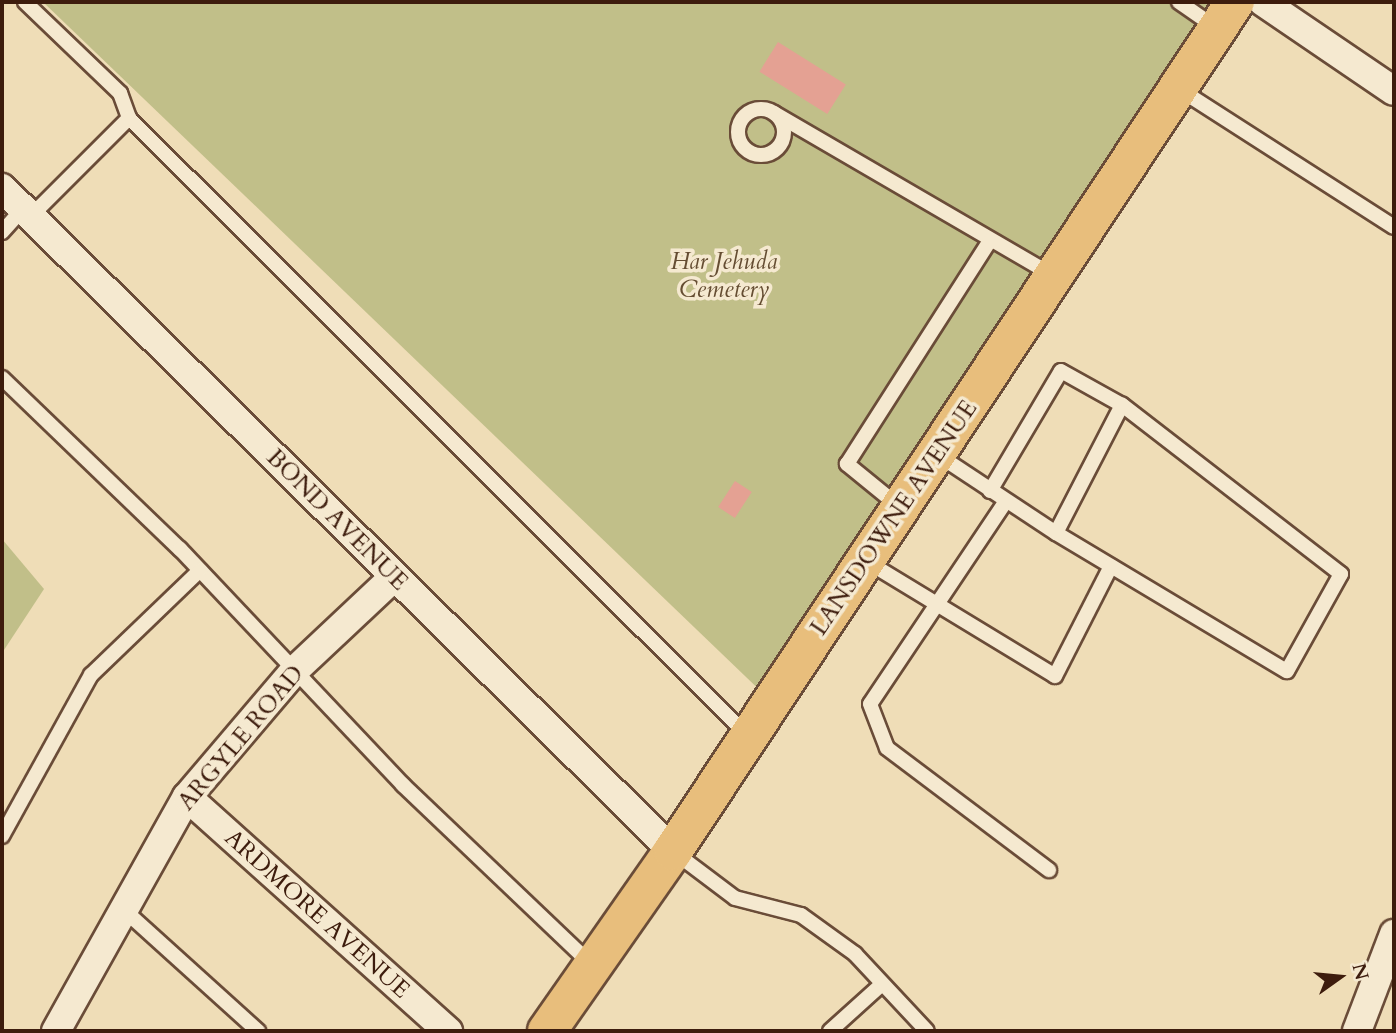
<!DOCTYPE html>
<style>
body{margin:0}
#map{position:relative;width:1396px;height:1033px;overflow:hidden;background:#efddb7;font-family:Cardo,serif}
div>[style]{position:absolute}
.green>*{inset:0;background:#c1bf89}
.building>*{inset:0;background:#e4a193;transform-origin:0 0}
.roads{filter:drop-shadow(2px 0 #6a4c38) drop-shadow(-2px 0 #6a4c38) drop-shadow(0 2px #6a4c38) drop-shadow(0 -2px #6a4c38)}
.lane>*{height:14px;margin:-7px;padding:0 7px;transform-origin:7px;border-radius:7px;background:#f5e9d0}
.lane>.ring{margin:-7px;padding:0;box-sizing:content-box;background:none;border:14px solid #f5e9d0;border-radius:50%}
.street>*{height:28px;margin:-14px;padding:0 14px;transform-origin:14px;border-radius:14px;background:#f5e9d0}
.primary>*{height:38px;margin:-19px;padding:0 19px;transform-origin:19px;border-radius:19px;background:#e8be7c}
span{translate:-50% -50%;white-space:nowrap;text-align:center;line-height:1.15;-webkit-text-stroke:7px #f5e9d0;paint-order:stroke}
.park-label{font-size:24px;color:#654d32;font-style:italic}
.street-label{font-size:24px;color:#3d1c0d}
.frame{position:absolute;inset:0;border:4px solid #3d1c0d;pointer-events:none}
.north{position:absolute;left:1305px;top:942px;width:70px;height:70px;-webkit-text-stroke:5px #f5e9d0;paint-order:stroke;rotate:75deg;font-size:19px;font-weight:700;line-height:28px;text-align:center;color:#3d1c0d}
.north::after{content:'';display:block;margin:auto;width:24px;height:32px;background:#3d1c0d;clip-path:polygon(50% 0,100% 100%,50% 72%,0 100%)}
</style>
<div id="map">
<div class="green">
<i style="clip-path:polygon(43px 2px,1234px 2px,771px 701px)"></i>
<i style="clip-path:polygon(2px 539px,44px 589px,2px 653px)"></i>
</div>
<div class="building">
<i style="left:778px;top:42px;width:80px;height:35px;rotate:32deg"></i>
<i style="left:735px;top:481px;width:20px;height:31px;rotate:33deg"></i>
</div>
<div class="roads">
<div class="lane">
<i style="left:25px;top:2px;width:132px;rotate:43.8deg"></i>
<i style="left:120px;top:93px;width:27px;rotate:70deg"></i>
<i style="left:1179px;top:2px;width:44px;rotate:34.8deg"></i>
<i style="left:1179px;top:89px;width:255px;rotate:32.7deg"></i>
<i class="ring" style="left:738px;top:109px;width:32px;height:32px"></i>
<i style="left:774px;top:113px;width:324px;rotate:30.2deg"></i>
<i style="left:31px;top:216px;width:139px;rotate:-45deg"></i>
<i style="left:129px;top:118px;width:875px;rotate:44.95deg"></i>
<i style="left:2px;top:232px;width:31px;rotate:-48deg"></i>
<i style="left:2px;top:378px;width:247px;rotate:43.9deg"></i>
<i style="left:180px;top:549px;width:325px;rotate:46.6deg"></i>
<i style="left:403px;top:785px;width:261px;rotate:43.6deg"></i>
<i style="left:938px;top:455px;width:141px;rotate:33.5deg"></i>
<i style="left:1056px;top:533px;width:269px;rotate:30.9deg"></i>
<i style="left:1287px;top:671px;width:111px;rotate:-60.9deg"></i>
<i style="left:1341px;top:574px;width:277px;rotate:-142.3deg"></i>
<i style="left:990px;top:491px;width:139px;rotate:-59.4deg"></i>
<i style="left:1061px;top:371px;width:70px;rotate:29.1deg"></i>
<i style="left:1122px;top:405px;width:144px;rotate:117.3deg"></i>
<i style="left:1006px;top:501px;width:244px;rotate:123.8deg"></i>
<i style="left:870px;top:704px;width:47px;rotate:68.9deg"></i>
<i style="left:887px;top:748px;width:203px;rotate:37deg"></i>
<i style="left:901px;top:508px;width:70px;rotate:-140.8deg"></i>
<i style="left:847px;top:464px;width:266px;rotate:-57.4deg"></i>
<i style="left:866px;top:561px;width:221px;rotate:31.3deg"></i>
<i style="left:1055px;top:676px;width:123px;rotate:-63deg"></i>
<i style="left:2px;top:836px;width:184px;rotate:-61.1deg"></i>
<i style="left:91px;top:675px;width:151px;rotate:-43.9deg"></i>
<i style="left:674px;top:852px;width:76px;rotate:37deg"></i>
<i style="left:735px;top:898px;width:68px;rotate:14.4deg"></i>
<i style="left:801px;top:915px;width:67px;rotate:35.8deg"></i>
<i style="left:855px;top:954px;width:105px;rotate:46.9deg"></i>
<i style="left:124px;top:910px;width:181px;rotate:42.1deg"></i>
<i style="left:830px;top:1031px;width:70px;rotate:-42.1deg"></i>
</div>
<div class="street">
<i style="left:1263px;top:2px;width:158px;rotate:34.2deg"></i>
<i style="left:2px;top:188px;width:943px;rotate:44.66deg"></i>
<i style="left:187px;top:797px;width:351px;rotate:41.9deg"></i>
<i style="left:56px;top:1031px;width:268px;rotate:-60.8deg"></i>
<i style="left:187px;top:797px;width:167px;rotate:-49.6deg"></i>
<i style="left:295px;top:670px;width:136px;rotate:-43.2deg"></i>
<i style="left:1357px;top:1031px;width:104px;rotate:-69.1deg"></i>
</div>
<div class="primary">
<i style="left:547px;top:1031px;width:220px;rotate:-55deg"></i>
<i style="left:673px;top:851px;width:1018px;rotate:-56.5deg"></i>
</div>
</div>
<div class="park-label">
<span style="left:724px;top:276px">Har Jehuda<br>Cemetery</span>
</div>
<div class="street-label">
<span style="left:894px;top:518px;rotate:-56deg">LANSDOWNE AVENUE</span>
<span style="left:337px;top:520px;rotate:45deg">BOND AVENUE</span>
<span style="left:241px;top:738px;rotate:-50deg">ARGYLE ROAD</span>
<span style="left:317px;top:914px;rotate:42deg">ARDMORE AVENUE</span>
</div>
<div class="frame"></div>
<div class="north">N</div>
</div>
